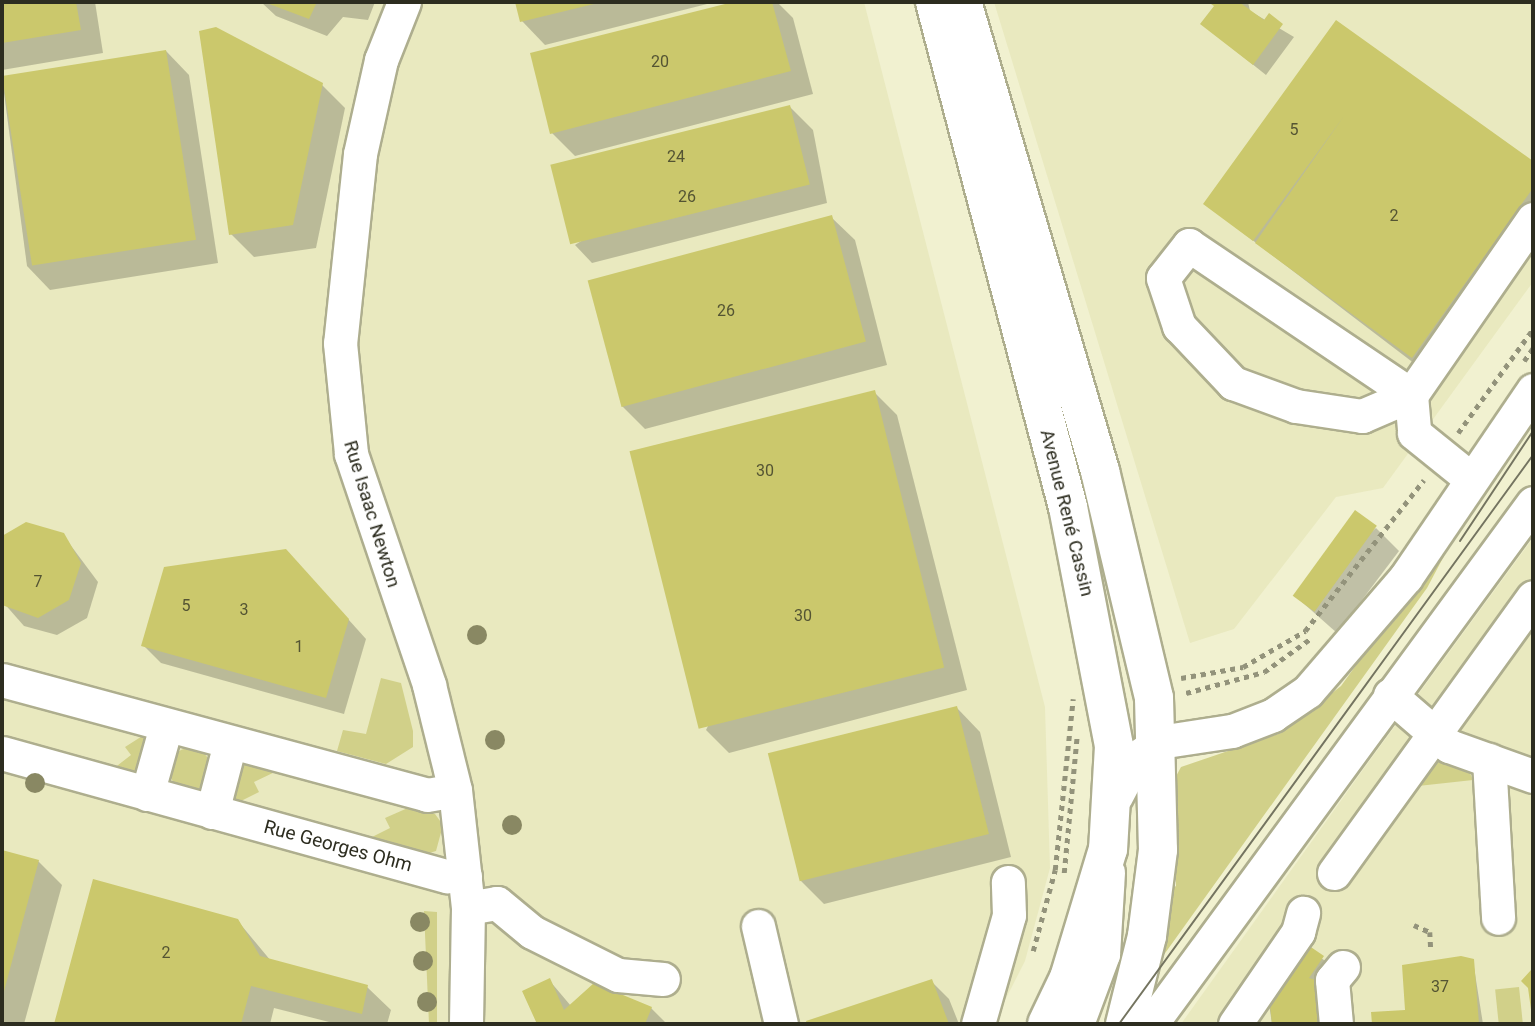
<!DOCTYPE html>
<meta charset="utf-8">
<style>
body{margin:0}
#map{position:relative;width:1535px;height:1026px;overflow:hidden;background:#f1f1d0;font-family:Roboto,sans-serif}
div>[style]{position:absolute}
.built>*{inset:0;background:#e9e9bf}
.green>*{inset:0;background:#d1d089;transform-origin:0 0}
.round{border-radius:50%}
.shadow>*{inset:0;background:#0003}
.building>*{inset:0;background:#cbc86c;transform-origin:0 0}
.path>*{height:4.5px;margin-top:-2.25px;transform-origin:0;background:repeating-linear-gradient(90deg,#93937b 0 5px,transparent 0 10px)}
.roads{filter:drop-shadow(2px 0 #aeae8e) drop-shadow(-2px 0 #aeae8e) drop-shadow(0 2px #aeae8e) drop-shadow(0 -2px #aeae8e)}
.minor>*{height:33px;margin:-16.5px;padding:0 16.5px;transform-origin:16.5px;border-radius:16.5px;background:#fff}
.major>*{height:38px;margin:-19px;padding:0 19px;transform-origin:19px;border-radius:19px;background:#fff}
.tram>*{height:2px;margin:-1px;padding:0 1px;transform-origin:1px;border-radius:1px;background:#747460}
.trees>*{width:20px;height:20px;margin:-10px;border-radius:50%;background:#898863}
span{translate:-50% -50%;white-space:nowrap;text-align:center;line-height:1.15;-webkit-text-stroke:5px #fff;paint-order:stroke}
.number-label{font-size:16px;color:#545433}
.number-label span{-webkit-text-stroke-width:0}
.street-label{font-size:19px;color:#2d2d20}
.frame{position:absolute;inset:0;border:4px solid #2d2d20;pointer-events:none}
</style>
<div id="map">
<div class="built">
<i style="clip-path:polygon(2px 2px,864px 2px,1045px 707px,1050px 868px,1025px 961px,993px 1024px,2px 1024px)"></i>
<i style="clip-path:polygon(994px 2px,1533px 2px,1533px 282px,1383px 488px,1336px 497px,1234px 629px,1190px 643px)"></i>
<i style="clip-path:polygon(1533px 538px,1533px 1024px,1181px 1024px,1370px 760px)"></i>
</div>
<div class="green">
<i style="clip-path:polygon(1469px 509px,1427px 588px,1153px 970px,1166px 893px,1176px 886px,1173px 782px,1181px 767px,1281px 733px,1341px 686px)"></i>
<i style="clip-path:polygon(381px 678px,401px 683px,413px 731px,413px 747px,386px 764px,337px 751px,343px 730px,366px 734px)"></i>
<i style="clip-path:polygon(147px 733px,138px 773px,113px 769px,131px 755px,125px 747px)"></i>
<i class="round" style="left:169px;top:748px;width:42px;height:42px"></i>
<i style="clip-path:polygon(1435px 760px,1468px 769px,1473px 780px,1418px 786px)"></i>
<i style="clip-path:polygon(242px 763px,279px 770px,254px 782px,259px 792px,235px 804px,230px 795px)"></i>
<i style="clip-path:polygon(410px 807px,435px 814px,443px 825px,436px 851px,423px 855px,366px 840px,390px 828px,385px 818px)"></i>
<i style="clip-path:polygon(424px 911px,437px 912px,437px 1024px,429px 1024px)"></i>
<i style="left:1519px;top:987px;width:37px;height:24px;rotate:84deg"></i>
</div>
<div class="shadow">
<i style="clip-path:polygon(2px 2px,95px 2px,103px 53px,2px 70px)"></i>
<i style="clip-path:polygon(261px 2px,375px 2px,368px 20px,343px 17px,327px 36px,276px 16px)"></i>
<i style="clip-path:polygon(516px 2px,715px 2px,545px 45px,522px 21px)"></i>
<i style="clip-path:polygon(740px 2px,777px 2px,793px 18px,813px 94px,575px 156px,552px 133px,532px 54px)"></i>
<i style="clip-path:polygon(1209px 2px,1248px 2px,1250px 11px,1294px 37px,1266px 75px,1202px 24px,1215px 6px)"></i>
<i style="clip-path:polygon(1337px 22px,1533px 163px,1533px 244px,1436px 380px,1205px 204px)"></i>
<i style="clip-path:polygon(166px 51px,189px 75px,218px 263px,50px 290px,27px 266px,2px 78px)"></i>
<i style="clip-path:polygon(322px 85px,345px 108px,316px 248px,254px 257px,231px 234px)"></i>
<i style="clip-path:polygon(790px 107px,813px 130px,827px 203px,592px 263px,575px 245px)"></i>
<i style="clip-path:polygon(831px 217px,855px 240px,887px 365px,645px 429px,622px 406px)"></i>
<i style="clip-path:polygon(874px 392px,897px 415px,967px 690px,729px 753px,706px 730px)"></i>
<i style="clip-path:polygon(26px 524px,63px 535px,98px 582px,87px 618px,57px 635px,24px 626px,2px 601px,2px 538px)"></i>
<i style="clip-path:polygon(1376px 528px,1399px 551px,1337px 633px,1294px 595px)"></i>
<i style="clip-path:polygon(286px 550px,366px 639px,344px 714px,161px 663px,143px 645px)"></i>
<i style="clip-path:polygon(957px 708px,980px 732px,1011px 857px,824px 904px,800px 880px)"></i>
<i style="clip-path:polygon(2px 852px,38px 861px,62px 885px,24px 1024px,2px 1024px)"></i>
<i style="clip-path:polygon(94px 881px,237px 920px,271px 961px,367px 987px,391px 1010px,387px 1024px,337px 1024px,274px 1008px,270px 1024px,56px 1024px)"></i>
<i style="clip-path:polygon(1299px 942px,1328px 963px,1334px 1024px,1272px 1024px,1267px 990px)"></i>
<i style="clip-path:polygon(1473px 961px,1483px 1024px,1374px 1024px,1373px 1014px,1407px 1011px)"></i>
<i style="clip-path:polygon(549px 980px,571px 1006px,651px 1008px,667px 1024px,539px 1024px,524px 992px)"></i>
<i style="clip-path:polygon(931px 981px,949px 999px,959px 1024px,809px 1024px)"></i>
</div>
<div class="building">
<i style="clip-path:polygon(2px 2px,76px 2px,81px 30px,2px 43px)"></i>
<i style="clip-path:polygon(264px 2px,317px 2px,309px 19px)"></i>
<i style="clip-path:polygon(515px 2px,597px 2px,598px 3px,520px 22px)"></i>
<i style="clip-path:polygon(733px 2px,772px 2px,791px 71px,550px 134px,530px 53px)"></i>
<i style="clip-path:polygon(1208px 2px,1239px 2px,1264px 20px,1269px 13px,1283px 24px,1253px 65px,1200px 24px,1214px 6px)"></i>
<i style="clip-path:polygon(1336px 20px,1533px 161px,1533px 188px,1412px 358px,1255px 243px,1344px 116px,1253px 241px,1203px 204px)"></i>
<i style="clip-path:polygon(216px 27px,323px 83px,293px 225px,229px 235px,199px 31px)"></i>
<i style="left:166px;top:50px;width:192px;height:166px;rotate:81deg"></i>
<i style="left:790px;top:105px;width:82px;height:247px;rotate:76deg"></i>
<i style="left:832px;top:215px;width:131px;height:253px;rotate:75deg"></i>
<i style="left:875px;top:390px;width:286px;height:253px;rotate:76deg"></i>
<i style="left:1355px;top:510px;width:27px;height:106px;rotate:36deg"></i>
<i style="clip-path:polygon(26px 522px,64px 533px,81px 563px,69px 600px,38px 618px,2px 605px,2px 536px)"></i>
<i style="clip-path:polygon(286px 549px,349px 619px,326px 698px,141px 646px,164px 567px)"></i>
<i style="left:957px;top:706px;width:132px;height:195px;rotate:76deg"></i>
<i style="clip-path:polygon(2px 850px,39px 860px,3px 995px,2px 995px)"></i>
<i style="clip-path:polygon(93px 879px,238px 919px,260px 956px,368px 985px,362px 1014px,251px 986px,241px 1024px,54px 1024px)"></i>
<i style="clip-path:polygon(1299px 939px,1324px 956px,1309px 978px,1316px 980px,1330px 1024px,1272px 1024px,1269px 996px)"></i>
<i style="clip-path:polygon(1461px 956px,1474px 959px,1479px 1024px,1372px 1024px,1371px 1012px,1405px 1010px,1402px 965px)"></i>
<i style="clip-path:polygon(1531px 970px,1533px 971px,1533px 1024px,1528px 988px,1521px 981px)"></i>
<i style="clip-path:polygon(550px 978px,564px 1010px,594px 983px,652px 1007px,645px 1024px,537px 1024px,522px 991px)"></i>
<i style="clip-path:polygon(932px 979px,949px 1024px,807px 1024px,806px 1021px)"></i>
</div>
<div class="path">
<i style="left:1524px;top:361px;width:16px;rotate:-55deg"></i>
<i style="left:1458px;top:433px;width:128px;rotate:-54.2deg"></i>
<i style="left:1181px;top:678px;width:63px;rotate:-10.1deg"></i>
<i style="left:1243px;top:667px;width:72px;rotate:-30.1deg"></i>
<i style="left:1305px;top:631px;width:192px;rotate:-51.8deg"></i>
<i style="left:1186px;top:693px;width:81px;rotate:-15.1deg"></i>
<i style="left:1264px;top:672px;width:57px;rotate:-35.7deg"></i>
<i style="left:1064px;top:873px;width:139px;rotate:-84.6deg"></i>
<i style="left:1414px;top:925px;width:17px;rotate:24deg"></i>
<i style="left:1430px;top:932px;width:17px;rotate:87deg"></i>
<i style="left:1033px;top:951px;width:84px;rotate:-74.8deg"></i>
<i style="left:1055px;top:870px;width:172px;rotate:-84deg"></i>
</div>
<div class="roads">
<div class="minor">
<i style="left:404px;top:2px;width:62px;rotate:111.6deg"></i>
<i style="left:381px;top:60px;width:96px;rotate:102.6deg"></i>
<i style="left:360px;top:154px;width:190px;rotate:96deg"></i>
<i style="left:340px;top:343px;width:112px;rotate:84.3deg"></i>
<i style="left:351px;top:454px;width:244px;rotate:71.3deg"></i>
<i style="left:429px;top:685px;width:108px;rotate:76.1deg"></i>
<i style="left:455px;top:790px;width:119px;rotate:83.7deg"></i>
<i style="left:468px;top:908px;width:116px;rotate:91deg"></i>
<i style="left:1411px;top:395px;width:268px;rotate:-146deg"></i>
<i style="left:1189px;top:245px;width:42px;rotate:128.2deg"></i>
<i style="left:1163px;top:278px;width:51px;rotate:71.6deg"></i>
<i style="left:1179px;top:326px;width:79px;rotate:46.5deg"></i>
<i style="left:1233px;top:383px;width:67px;rotate:20.1deg"></i>
<i style="left:1296px;top:406px;width:67px;rotate:8.6deg"></i>
<i style="left:1362px;top:416px;width:53px;rotate:-23.2deg"></i>
<i style="left:1411px;top:395px;width:214px;rotate:-55.3deg"></i>
<i style="left:1411px;top:395px;width:38px;rotate:85deg"></i>
<i style="left:1414px;top:433px;width:73px;rotate:38.9deg"></i>
<i style="left:2px;top:680px;width:440px;rotate:15.1deg"></i>
<i style="left:427px;top:795px;width:28px;rotate:-10deg"></i>
<i style="left:1390px;top:695px;width:78px;rotate:40.8deg"></i>
<i style="left:1449px;top:746px;width:89px;rotate:19.7deg"></i>
<i style="left:2px;top:753px;width:462px;rotate:15.5deg"></i>
<i style="left:447px;top:876px;width:18px"></i>
<i style="left:1489px;top:760px;width:158px;rotate:86.7deg"></i>
<i style="left:147px;top:794px;width:71px;rotate:-74.4deg"></i>
<i style="left:1116px;top:796px;width:43px;rotate:-62.2deg"></i>
<i style="left:1136px;top:758px;width:28px;rotate:-35deg"></i>
<i style="left:1159px;top:742px;width:74px;rotate:-8.6deg"></i>
<i style="left:1232px;top:731px;width:44px;rotate:-21.3deg"></i>
<i style="left:1273px;top:715px;width:42px;rotate:-34.4deg"></i>
<i style="left:1308px;top:691px;width:150px;rotate:-49.3deg"></i>
<i style="left:1406px;top:577px;width:226px;rotate:-55.8deg"></i>
<i style="left:212px;top:812px;width:71px;rotate:-75.4deg"></i>
<i style="left:1334px;top:873px;width:340px;rotate:-54.2deg"></i>
<i style="left:468px;top:908px;width:29px;rotate:-10deg"></i>
<i style="left:497px;top:903px;width:45px;rotate:39.6deg"></i>
<i style="left:532px;top:932px;width:96px;rotate:26.6deg"></i>
<i style="left:618px;top:975px;width:45px;rotate:5.1deg"></i>
<i style="left:758px;top:926px;width:101px;rotate:76.8deg"></i>
<i style="left:978px;top:1024px;width:113px;rotate:-74.1deg"></i>
<i style="left:1009px;top:915px;width:33px;rotate:-92deg"></i>
<i style="left:1077px;top:1024px;width:75px;rotate:-69.6deg"></i>
<i style="left:1103px;top:954px;width:82px;rotate:-86.5deg"></i>
<i style="left:1151px;top:1024px;width:646px;rotate:-53.75deg"></i>
<i style="left:1235px;top:1024px;width:112px;rotate:-55.6deg"></i>
<i style="left:1298px;top:932px;width:20px;rotate:-75deg"></i>
<i style="left:1336px;top:1024px;width:44px;rotate:-95.2deg"></i>
<i style="left:1332px;top:980px;width:17px;rotate:-50deg"></i>
</div>
<div class="major">
<i style="left:935px;top:2px;width:522px;rotate:75.25deg"></i>
<i style="left:1068px;top:507px;width:243px;rotate:79.1deg"></i>
<i style="left:1114px;top:746px;width:103px;rotate:93.3deg"></i>
<i style="left:1108px;top:849px;width:135px;rotate:106.8deg"></i>
<i style="left:1069px;top:978px;width:51px;rotate:115.6deg"></i>
<i style="left:962px;top:2px;width:489px;rotate:73.6deg"></i>
<i style="left:1100px;top:471px;width:233px;rotate:76.6deg"></i>
<i style="left:1154px;top:698px;width:152px;rotate:88.5deg"></i>
<i style="left:1158px;top:850px;width:87px;rotate:97.3deg"></i>
<i style="left:1147px;top:936px;width:91px;rotate:104deg"></i>
</div>
</div>
<div class="tram">
<i style="left:1460px;top:541px;width:132px;rotate:-56.4deg"></i>
<i style="left:1119px;top:1024px;width:704px;rotate:-53.96deg"></i>
</div>
<div class="trees">
<i style="left:477px;top:635px"></i>
<i style="left:495px;top:740px"></i>
<i style="left:35px;top:783px"></i>
<i style="left:512px;top:825px"></i>
<i style="left:420px;top:922px"></i>
<i style="left:423px;top:961px"></i>
<i style="left:427px;top:1002px"></i>
</div>
<div class="number-label">
<span style="left:660px;top:62px">20</span>
<span style="left:1294px;top:130px">5</span>
<span style="left:676px;top:157px">24</span>
<span style="left:687px;top:197px">26</span>
<span style="left:1394px;top:216px">2</span>
<span style="left:726px;top:311px">26</span>
<span style="left:765px;top:471px">30</span>
<span style="left:38px;top:582px">7</span>
<span style="left:186px;top:606px">5</span>
<span style="left:244px;top:610px">3</span>
<span style="left:803px;top:616px">30</span>
<span style="left:299px;top:647px">1</span>
<span style="left:166px;top:953px">2</span>
<span style="left:1440px;top:987px">37</span>
</div>
<div class="street-label">
<span style="left:1067px;top:513px;rotate:76deg">Avenue René Cassin</span>
<span style="left:372px;top:514px;rotate:73deg">Rue Isaac Newton</span>
<span style="left:338px;top:846px;rotate:15deg">Rue Georges Ohm</span>
</div>
<div class="frame"></div>
</div>
